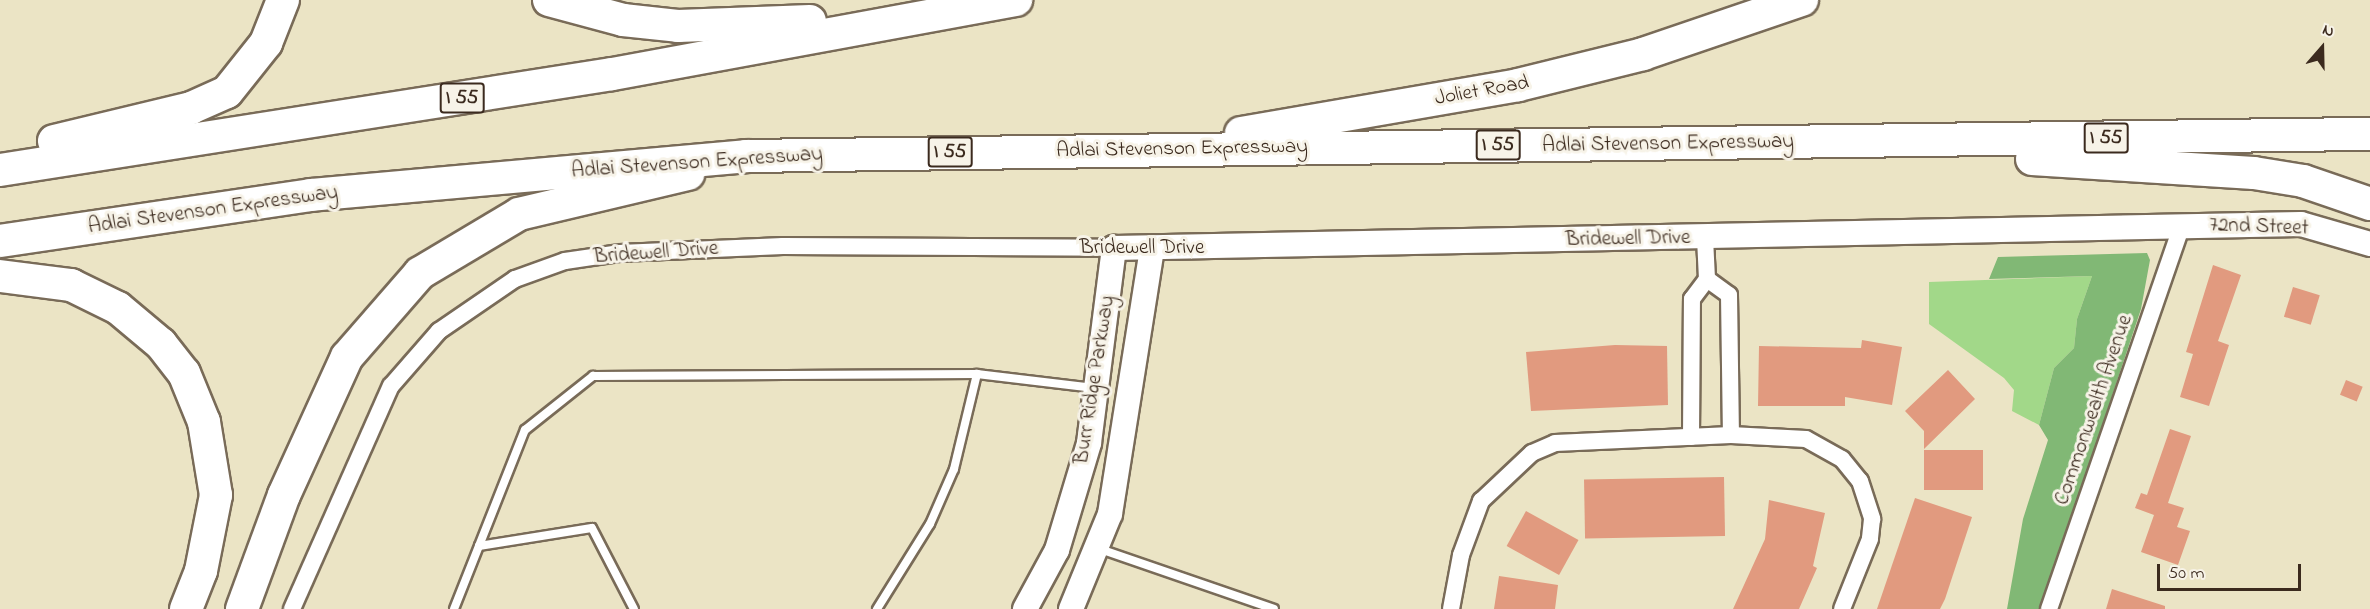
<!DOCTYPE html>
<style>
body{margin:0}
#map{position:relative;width:2370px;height:609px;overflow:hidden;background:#ebe4c5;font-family:"Indie Flower",sans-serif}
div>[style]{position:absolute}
.green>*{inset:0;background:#a2d889}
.forest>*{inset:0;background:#81b875}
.building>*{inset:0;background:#e19a7f;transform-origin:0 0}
.roads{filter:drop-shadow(2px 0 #796b58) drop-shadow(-2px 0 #796b58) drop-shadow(0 2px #796b58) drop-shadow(0 -2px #796b58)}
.lane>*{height:8px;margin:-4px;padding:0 4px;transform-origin:4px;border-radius:4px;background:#fff}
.street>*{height:16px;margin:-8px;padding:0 8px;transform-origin:8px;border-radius:8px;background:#fff}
.secondary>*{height:24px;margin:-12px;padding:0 12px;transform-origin:12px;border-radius:12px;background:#fff}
.highway>*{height:32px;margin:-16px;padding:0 16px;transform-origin:16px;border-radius:16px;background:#fff}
span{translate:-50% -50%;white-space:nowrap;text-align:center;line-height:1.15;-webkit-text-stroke:6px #f7f3e8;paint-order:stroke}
.shield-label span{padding:2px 4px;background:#f7f3e8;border:2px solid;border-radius:4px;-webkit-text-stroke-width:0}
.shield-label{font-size:20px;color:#3b2a1e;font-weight:700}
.street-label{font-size:21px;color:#3b2a1e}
.north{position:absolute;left:2292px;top:18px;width:60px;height:60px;-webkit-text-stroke:4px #f7f3e8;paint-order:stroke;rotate:20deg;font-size:16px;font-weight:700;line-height:24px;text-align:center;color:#3b2a1e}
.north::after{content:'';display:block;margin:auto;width:21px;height:27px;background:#3b2a1e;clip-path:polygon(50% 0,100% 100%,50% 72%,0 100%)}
.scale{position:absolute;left:2157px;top:564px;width:144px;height:27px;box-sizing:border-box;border:3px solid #3b2a1e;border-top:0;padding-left:8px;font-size:18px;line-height:21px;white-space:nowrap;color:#3b2a1e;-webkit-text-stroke:4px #f7f3e8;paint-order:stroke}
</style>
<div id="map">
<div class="green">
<i style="clip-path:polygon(2092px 276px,2077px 319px,2074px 348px,2054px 368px,2039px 425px,2012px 411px,2014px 390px,2004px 378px,1929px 324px,1929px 282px)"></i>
</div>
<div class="forest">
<i style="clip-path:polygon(2147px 253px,2150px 260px,2141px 309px,2041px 609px,2007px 609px,2023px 519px,2048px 440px,2039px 425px,2054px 368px,2074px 348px,2077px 319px,2092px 276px,1989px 279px,1998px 257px)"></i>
</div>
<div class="building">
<i style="clip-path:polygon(2213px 265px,2241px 275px,2218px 341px,2229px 345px,2209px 406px,2180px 397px,2193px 354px,2186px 352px)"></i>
<i style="left:2293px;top:287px;width:28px;height:31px;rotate:17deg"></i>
<i style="clip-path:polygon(1862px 340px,1902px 347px,1892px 405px,1845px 397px,1845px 406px,1758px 406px,1759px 346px,1861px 348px)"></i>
<i style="clip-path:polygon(1615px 345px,1667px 346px,1668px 405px,1531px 411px,1526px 352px)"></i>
<i style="clip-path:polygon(1948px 370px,1975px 399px,1924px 449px,1924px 431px,1905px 411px)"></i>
<i style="left:2346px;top:380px;width:18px;height:16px;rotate:22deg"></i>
<i style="clip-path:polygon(2170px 429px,2191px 436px,2168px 503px,2184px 508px,2177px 527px,2190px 531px,2178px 565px,2141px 552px,2154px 515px,2135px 508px,2141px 493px,2147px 495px)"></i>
<i style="left:1924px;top:450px;width:59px;height:40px"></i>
<i style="left:1724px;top:477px;width:59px;height:140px;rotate:89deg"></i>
<i style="clip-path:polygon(1915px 498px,1972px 517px,1945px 599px,1940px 609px,1877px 609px)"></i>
<i style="clip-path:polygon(1769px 500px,1825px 513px,1813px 566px,1817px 568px,1799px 609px,1733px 609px,1765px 539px)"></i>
<i style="left:1526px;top:511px;width:60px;height:40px;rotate:29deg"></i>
<i style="clip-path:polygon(1499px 576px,1558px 585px,1555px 609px,1494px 609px)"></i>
<i style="clip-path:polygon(2112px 589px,2165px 606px,2165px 609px,2106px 609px)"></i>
</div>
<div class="roads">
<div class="lane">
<i style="left:479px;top:546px;width:114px;rotate:-9.1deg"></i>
<i style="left:592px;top:528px;width:91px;rotate:62.6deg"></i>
<i style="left:1097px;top:548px;width:187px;rotate:19deg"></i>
<i style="left:454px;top:609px;width:193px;rotate:-68.4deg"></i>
<i style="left:525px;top:430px;width:87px;rotate:-38.5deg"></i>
<i style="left:593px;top:376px;width:384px;rotate:-0.3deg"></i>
<i style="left:977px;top:374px;width:118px;rotate:6.8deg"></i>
<i style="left:877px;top:609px;width:100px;rotate:-58.1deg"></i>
<i style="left:930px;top:524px;width:60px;rotate:-66.4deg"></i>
<i style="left:954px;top:469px;width:98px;rotate:-76.4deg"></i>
</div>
<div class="street">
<i style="left:1707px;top:279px;width:27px;rotate:36deg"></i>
<i style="left:1729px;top:295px;width:140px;rotate:89.2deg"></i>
<i style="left:1691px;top:437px;width:138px;rotate:-89.6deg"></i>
<i style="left:1692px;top:299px;width:25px;rotate:-53deg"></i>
<i style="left:1707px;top:279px;width:41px;rotate:-92.8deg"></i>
<i style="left:292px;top:609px;width:244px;rotate:-66.1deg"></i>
<i style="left:391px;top:386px;width:73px;rotate:-48.9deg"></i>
<i style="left:439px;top:331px;width:92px;rotate:-34.4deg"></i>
<i style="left:515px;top:279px;width:53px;rotate:-19.8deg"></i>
<i style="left:565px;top:261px;width:56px;rotate:-8.3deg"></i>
<i style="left:620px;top:253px;width:163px;rotate:-2.5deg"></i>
<i style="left:783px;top:246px;width:331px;rotate:0.3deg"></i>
<i style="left:1451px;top:609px;width:55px;rotate:-79.5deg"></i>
<i style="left:1461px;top:555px;width:58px;rotate:-69.7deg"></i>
<i style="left:1481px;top:501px;width:70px;rotate:-43.3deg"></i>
<i style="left:1532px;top:453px;width:25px;rotate:-23deg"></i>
<i style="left:1555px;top:443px;width:176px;rotate:-2.6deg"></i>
<i style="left:1731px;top:435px;width:75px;rotate:3.1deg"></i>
<i style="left:1806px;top:439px;width:41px;rotate:29.1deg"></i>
<i style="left:1842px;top:459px;width:28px;rotate:51deg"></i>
<i style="left:1860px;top:481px;width:40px;rotate:72deg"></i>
<i style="left:1872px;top:519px;width:20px;rotate:96deg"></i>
<i style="left:1870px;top:539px;width:75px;rotate:111.8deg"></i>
<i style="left:2049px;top:609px;width:406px;rotate:-70.9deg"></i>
</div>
<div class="secondary">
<i style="left:1025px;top:609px;width:67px;rotate:-61.5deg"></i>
<i style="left:1057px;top:550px;width:112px;rotate:-73.3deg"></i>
<i style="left:1089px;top:443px;width:197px;rotate:-82.7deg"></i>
<i style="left:1114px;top:248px;width:1187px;rotate:-1.16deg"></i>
<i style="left:2301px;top:224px;width:72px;rotate:16.2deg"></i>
<i style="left:1071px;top:609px;width:103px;rotate:-67.7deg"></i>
<i style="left:1110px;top:514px;width:267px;rotate:-81deg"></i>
</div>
<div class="highway">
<i style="left:549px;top:0;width:77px;rotate:15.1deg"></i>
<i style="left:623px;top:20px;width:55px;rotate:6.2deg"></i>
<i style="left:678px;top:26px;width:132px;rotate:-2.2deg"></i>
<i style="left:1241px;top:133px;width:281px;rotate:-9.8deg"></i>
<i style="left:1518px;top:85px;width:129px;rotate:-13.9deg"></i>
<i style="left:1643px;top:54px;width:168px;rotate:-18.8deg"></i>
<i style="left:54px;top:141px;width:141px;rotate:-13.5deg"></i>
<i style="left:191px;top:108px;width:39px;rotate:-24deg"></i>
<i style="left:227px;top:92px;width:63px;rotate:-51.5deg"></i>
<i style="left:266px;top:43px;width:46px;rotate:-68.4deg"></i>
<i style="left:2032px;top:159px;width:222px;rotate:3.6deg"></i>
<i style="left:2254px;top:173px;width:50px;rotate:9.3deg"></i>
<i style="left:2303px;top:181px;width:71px;rotate:18.9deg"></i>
<i style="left:0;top:170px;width:619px;rotate:-8.91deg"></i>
<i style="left:612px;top:74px;width:411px;rotate:-10.4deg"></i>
<i style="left:0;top:241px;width:314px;rotate:-8.4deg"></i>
<i style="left:311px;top:195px;width:437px;rotate:-5.1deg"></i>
<i style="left:746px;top:156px;width:1624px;rotate:-0.78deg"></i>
<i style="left:0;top:276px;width:72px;rotate:7.2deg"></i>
<i style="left:71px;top:285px;width:52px;rotate:26.1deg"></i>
<i style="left:118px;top:308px;width:56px;rotate:39.9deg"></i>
<i style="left:161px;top:344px;width:37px;rotate:52deg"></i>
<i style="left:184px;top:373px;width:53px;rotate:67.8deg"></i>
<i style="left:204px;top:422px;width:74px;rotate:80.7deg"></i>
<i style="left:216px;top:495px;width:77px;rotate:101.2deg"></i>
<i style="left:201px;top:571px;width:41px;rotate:111.5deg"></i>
<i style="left:242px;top:609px;width:121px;rotate:-69.8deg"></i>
<i style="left:284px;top:495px;width:152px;rotate:-65.5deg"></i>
<i style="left:347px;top:357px;width:111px;rotate:-49deg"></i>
<i style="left:420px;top:273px;width:115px;rotate:-30.8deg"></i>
<i style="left:519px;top:214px;width:174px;rotate:-13.3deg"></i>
</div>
</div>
<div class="shield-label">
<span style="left:462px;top:98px">I 55</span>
<span style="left:2106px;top:138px">I 55</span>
<span style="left:1498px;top:145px">I 55</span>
<span style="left:950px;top:152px">I 55</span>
</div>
<div class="street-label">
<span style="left:1482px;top:91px;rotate:-10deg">Joliet Road</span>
<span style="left:1668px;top:144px;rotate:-1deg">Adlai Stevenson Expressway</span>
<span style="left:1182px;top:149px;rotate:-1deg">Adlai Stevenson Expressway</span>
<span style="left:697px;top:163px;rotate:-4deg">Adlai Stevenson Expressway</span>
<span style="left:213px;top:210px;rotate:-8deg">Adlai Stevenson Expressway</span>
<span style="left:2259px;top:227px;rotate:2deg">72nd Street</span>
<span style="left:1628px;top:239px;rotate:-1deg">Bridewell Drive</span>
<span style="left:1142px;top:248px">Bridewell Drive</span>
<span style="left:656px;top:253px;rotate:-4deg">Bridewell Drive</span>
<span style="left:1095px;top:380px;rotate:-81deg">Burr Ridge Parkway</span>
<span style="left:2094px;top:410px;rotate:-71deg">Commonwealth Avenue</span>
</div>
<div class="north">N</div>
<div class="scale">50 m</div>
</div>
